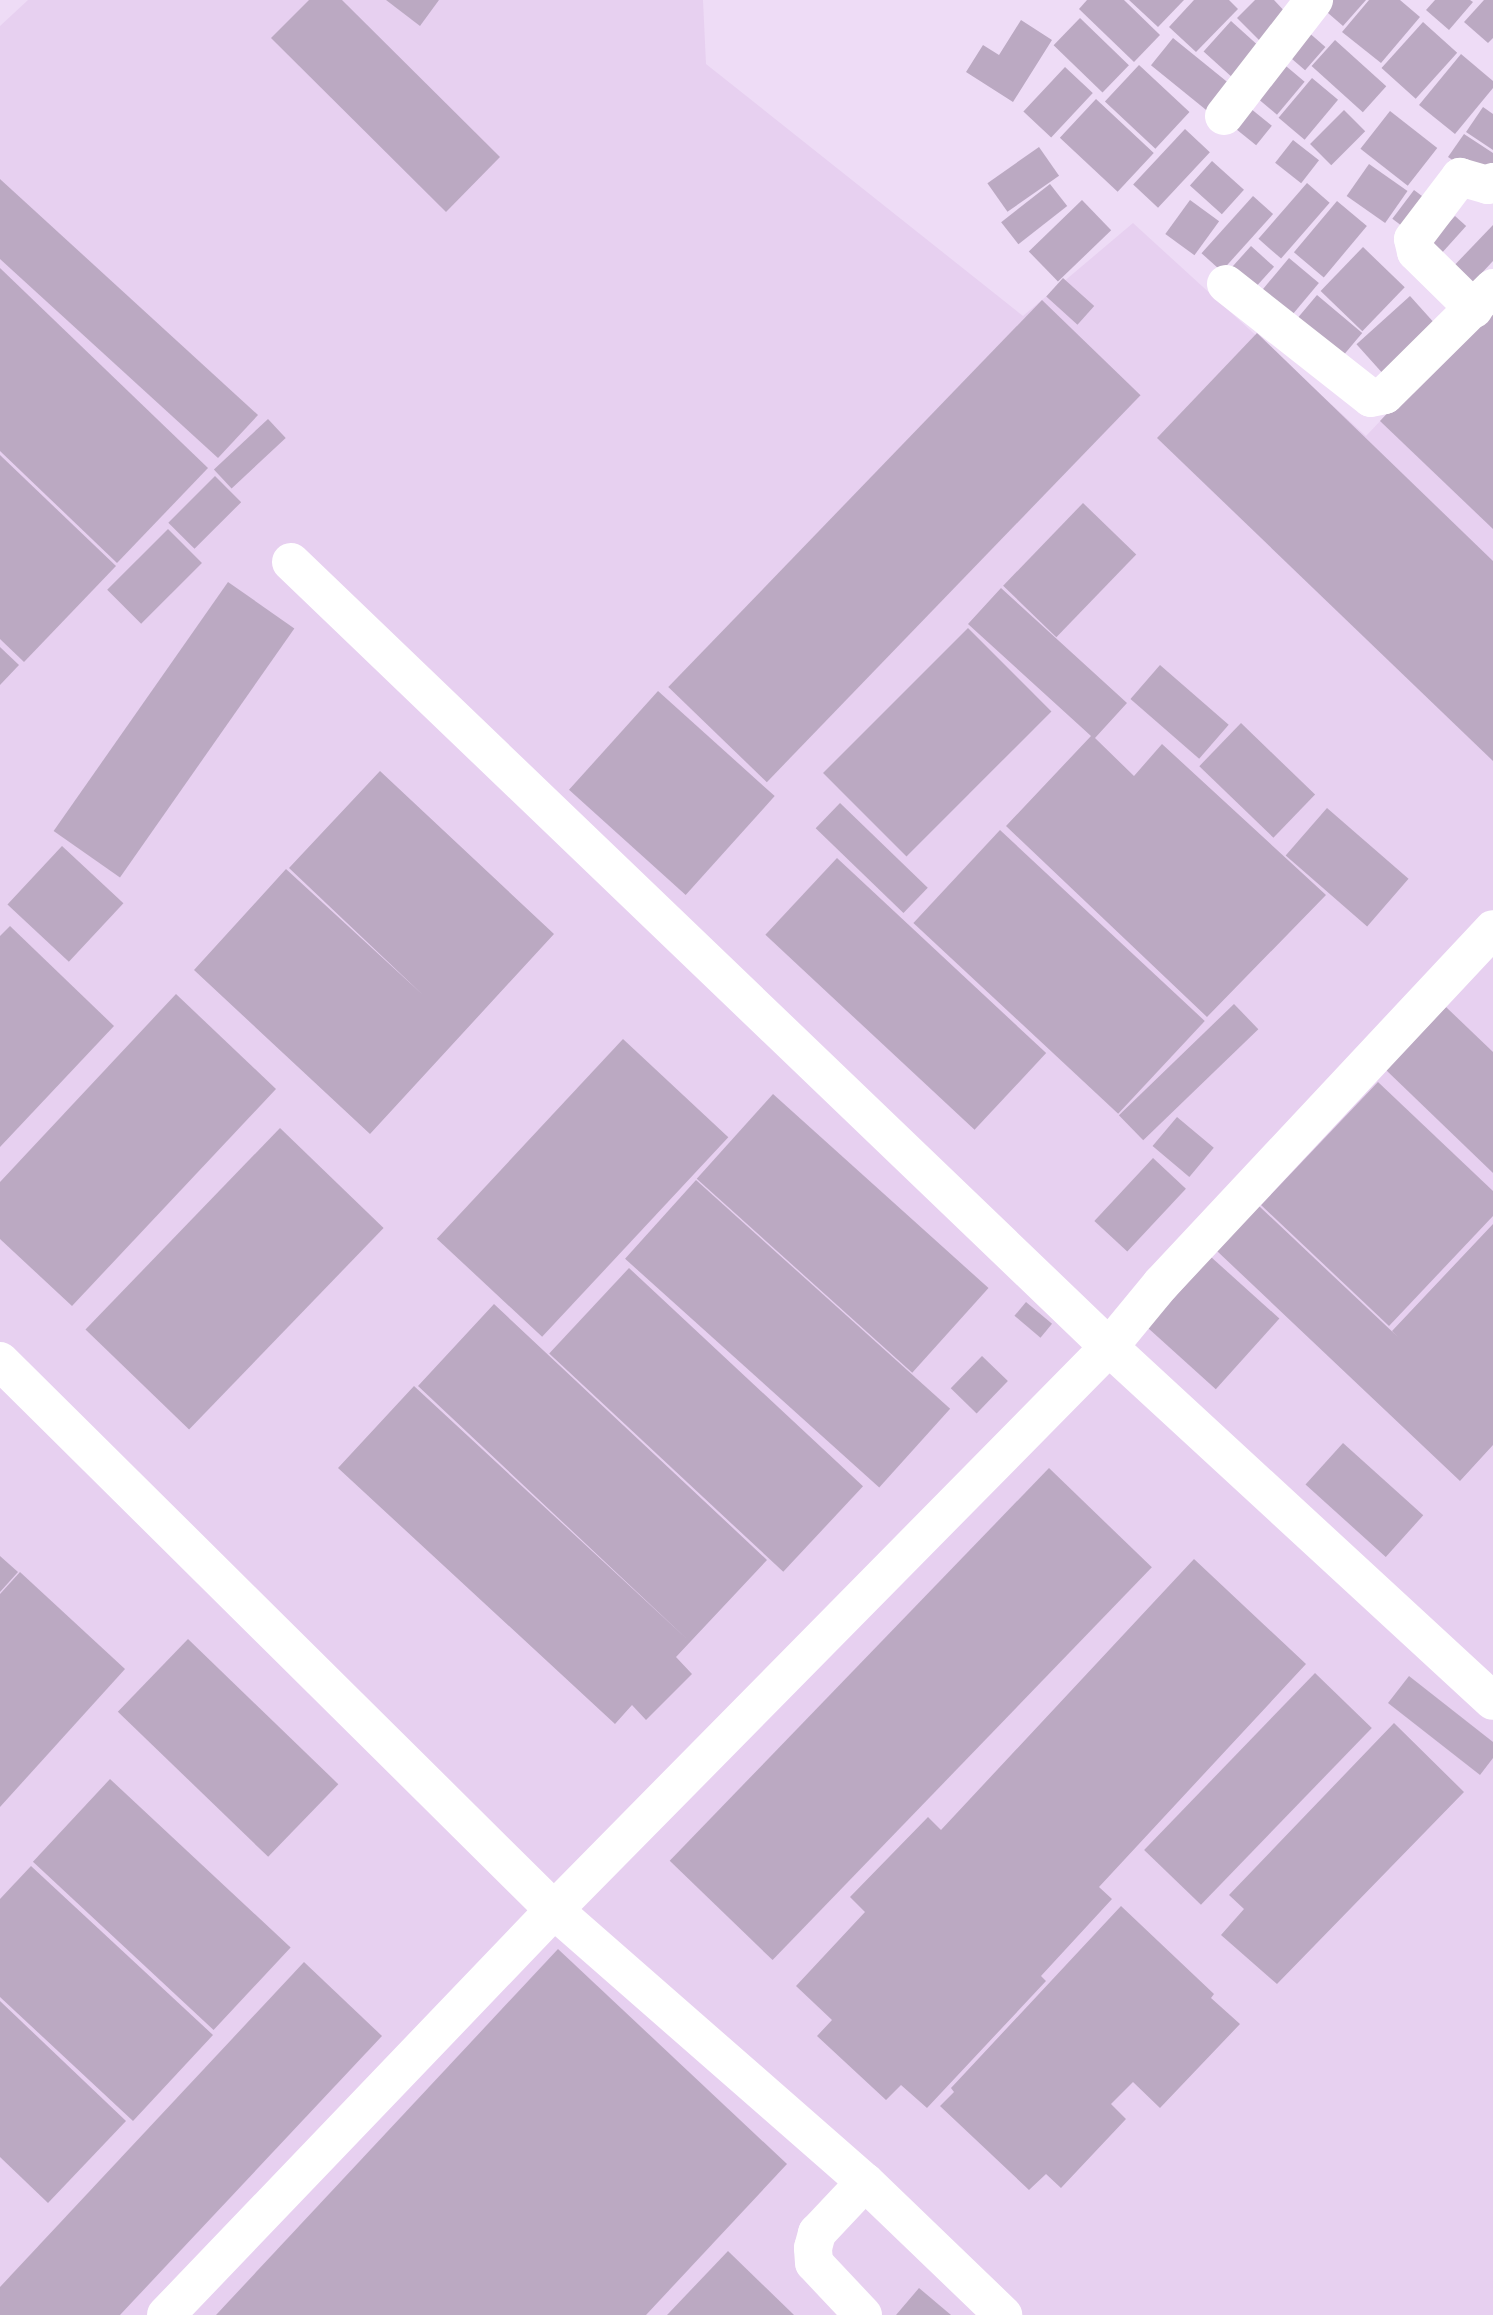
<!DOCTYPE html>
<style>
body{margin:0}
#map{position:relative;width:1493px;height:2315px;overflow:hidden;background:#eedcf6;font-family:Cabin,sans-serif}
div>[style]{position:absolute}
.built>*{inset:0;background:#e7d0f0}
.building>*{inset:0;background:#bba9c2;transform-origin:0 0}
.minor>*{height:38px;margin:-19px;padding:0 19px;transform-origin:19px;border-radius:19px;background:#fff}
span{translate:-50% -50%;white-space:nowrap;text-align:center;line-height:1.15;-webkit-text-stroke:5px #f7ecfc;paint-order:stroke}
</style>
<div id="map">
<div class="built">
<i style="clip-path:polygon(28px 0,703px 0,706px 64px,1023px 316px,1133px 223px,1366px 436px,1493px 302px,1493px 2315px,0 2315px,0 26px)"></i>
</div>
<div class="building">
<i style="clip-path:polygon(309px 0,342px 0,500px 157px,446px 212px,271px 38px)"></i>
<i style="clip-path:polygon(386px 0,439px 0,420px 26px)"></i>
<i style="clip-path:polygon(1087px 0,1124px 0,1160px 35px,1134px 62px,1079px 9px)"></i>
<i style="clip-path:polygon(1129px 0,1184px 0,1158px 27px)"></i>
<i style="clip-path:polygon(1194px 0,1229px 0,1238px 9px,1196px 52px,1169px 27px)"></i>
<i style="clip-path:polygon(1255px 0,1274px 0,1289px 16px,1262px 43px,1237px 18px)"></i>
<i style="clip-path:polygon(1313px 0,1366px 0,1343px 26px)"></i>
<i style="clip-path:polygon(1369px 0,1400px 0,1420px 17px,1381px 63px,1342px 32px)"></i>
<i style="clip-path:polygon(1435px 0,1470px 0,1473px 2px,1449px 30px,1426px 10px)"></i>
<i style="clip-path:polygon(1484px 0,1493px 0,1493px 38px,1488px 43px,1464px 22px)"></i>
<i style="left:1080px;top:18px;width:68px;height:38px;rotate:44deg"></i>
<i style="clip-path:polygon(1021px 20px,1052px 40px,1013px 102px,966px 72px,983px 45px,999px 55px)"></i>
<i style="left:1231px;top:21px;width:47px;height:41px;rotate:42deg"></i>
<i style="left:1423px;top:22px;width:46px;height:62px;rotate:42deg"></i>
<i style="left:1299px;top:24px;width:35px;height:31px;rotate:41deg"></i>
<i style="left:1173px;top:38px;width:79px;height:35px;rotate:39deg"></i>
<i style="left:1335px;top:40px;width:69px;height:35px;rotate:42deg"></i>
<i style="clip-path:polygon(1461px 54px,1493px 81px,1493px 88px,1455px 134px,1419px 105px)"></i>
<i style="left:1274px;top:56px;width:40px;height:43px;rotate:40deg"></i>
<i style="left:1139px;top:65px;width:69px;height:50px;rotate:43deg"></i>
<i style="left:1065px;top:67px;width:38px;height:61px;rotate:43deg"></i>
<i style="left:1312px;top:78px;width:34px;height:52px;rotate:40deg"></i>
<i style="left:1096px;top:99px;width:79px;height:53px;rotate:43deg"></i>
<i style="left:1240px;top:100px;width:41px;height:25px;rotate:39deg"></i>
<i style="clip-path:polygon(1483px 107px,1493px 114px,1493px 150px,1466px 132px)"></i>
<i style="left:1344px;top:110px;width:30px;height:48px;rotate:45deg"></i>
<i style="left:1390px;top:111px;width:60px;height:48px;rotate:38deg"></i>
<i style="left:1185px;top:129px;width:34px;height:76px;rotate:43deg"></i>
<i style="clip-path:polygon(1464px 134px,1493px 153px,1493px 165px,1483px 180px,1448px 157px)"></i>
<i style="left:1293px;top:140px;width:33px;height:29px;rotate:38deg"></i>
<i style="left:1039px;top:147px;width:35px;height:63px;rotate:55deg"></i>
<i style="left:1212px;top:161px;width:43px;height:33px;rotate:42deg"></i>
<i style="left:1369px;top:164px;width:47px;height:39px;rotate:35deg"></i>
<i style="clip-path:polygon(0 179px,258px 415px,218px 458px,0 259px)"></i>
<i style="left:1307px;top:183px;width:30px;height:74px;rotate:41deg"></i>
<i style="left:1050px;top:184px;width:28px;height:62px;rotate:52deg"></i>
<i style="left:1414px;top:190px;width:25px;height:36px;rotate:37deg"></i>
<i style="left:1253px;top:196px;width:27px;height:77px;rotate:42deg"></i>
<i style="left:1082px;top:200px;width:42px;height:74px;rotate:46deg"></i>
<i style="left:1190px;top:200px;width:36px;height:42px;rotate:36deg"></i>
<i style="left:1337px;top:201px;width:39px;height:67px;rotate:40deg"></i>
<i style="left:1455px;top:216px;width:15px;height:36px;rotate:42deg"></i>
<i style="clip-path:polygon(1493px 225px,1493px 261px,1467px 289px,1448px 272px)"></i>
<i style="left:1251px;top:246px;width:31px;height:35px;rotate:42deg"></i>
<i style="left:1363px;top:247px;width:58px;height:61px;rotate:44deg"></i>
<i style="left:1289px;top:258px;width:39px;height:41px;rotate:40deg"></i>
<i style="clip-path:polygon(0 268px,208px 468px,117px 563px,0 451px)"></i>
<i style="left:1063px;top:278px;width:42px;height:25px;rotate:42deg"></i>
<i style="left:1317px;top:295px;width:59px;height:36px;rotate:40deg"></i>
<i style="left:1410px;top:296px;width:43px;height:72px;rotate:48deg"></i>
<i style="left:1042px;top:300px;width:137px;height:538px;rotate:44deg"></i>
<i style="clip-path:polygon(1493px 301px,1493px 529px,1380px 421px)"></i>
<i style="clip-path:polygon(1257px 333px,1493px 561px,1493px 761px,1157px 438px)"></i>
<i style="left:268px;top:419px;width:26px;height:74px;rotate:47deg"></i>
<i style="clip-path:polygon(0 455px,116px 566px,24px 662px,0 639px)"></i>
<i style="left:215px;top:476px;width:37px;height:66px;rotate:45deg"></i>
<i style="left:1083px;top:503px;width:74px;height:115px;rotate:44deg"></i>
<i style="left:168px;top:529px;width:48px;height:86px;rotate:45deg"></i>
<i style="left:228px;top:582px;width:81px;height:304px;rotate:35deg"></i>
<i style="clip-path:polygon(1001px 588px,1127px 703px,1095px 738px,1134px 776px,1162px 744px,1326px 895px,1207px 1017px,1006px 826px,1091px 736px,968px 624px)"></i>
<i style="left:968px;top:628px;width:118px;height:205px;rotate:45deg"></i>
<i style="clip-path:polygon(0 647px,19px 665px,0 685px)"></i>
<i style="left:1160px;top:665px;width:91px;height:45px;rotate:41deg"></i>
<i style="left:658px;top:691px;width:157px;height:133px;rotate:42deg"></i>
<i style="left:1241px;top:723px;width:103px;height:60px;rotate:44deg"></i>
<i style="clip-path:polygon(380px 771px,554px 934px,370px 1134px,194px 970px,286px 869px,423px 995px,289px 868px)"></i>
<i style="left:840px;top:803px;width:122px;height:35px;rotate:44deg"></i>
<i style="left:1327px;top:808px;width:108px;height:63px;rotate:41deg"></i>
<i style="left:1000px;top:830px;width:280px;height:127px;rotate:43deg"></i>
<i style="left:62px;top:846px;width:84px;height:80px;rotate:43deg"></i>
<i style="left:837px;top:858px;width:286px;height:105px;rotate:43deg"></i>
<i style="clip-path:polygon(10px 926px,114px 1026px,0 1147px,0 936px)"></i>
<i style="clip-path:polygon(176px 994px,276px 1089px,72px 1306px,0 1239px,0 1182px)"></i>
<i style="left:1234px;top:1004px;width:35px;height:160px;rotate:46deg"></i>
<i style="clip-path:polygon(1446px 1007px,1493px 1052px,1493px 1173px,1386px 1070px)"></i>
<i style="left:623px;top:1039px;width:144px;height:273px;rotate:43deg"></i>
<i style="clip-path:polygon(1378px 1082px,1493px 1191px,1493px 1216px,1389px 1326px,1261px 1205px)"></i>
<i style="left:773px;top:1094px;width:290px;height:114px;rotate:42deg"></i>
<i style="left:1177px;top:1117px;width:48px;height:38px;rotate:40deg"></i>
<i style="left:280px;top:1128px;width:144px;height:280px;rotate:44deg"></i>
<i style="left:1153px;top:1158px;width:45px;height:86px;rotate:43deg"></i>
<i style="left:696px;top:1180px;width:342px;height:106px;rotate:42deg"></i>
<i style="clip-path:polygon(1259px 1206px,1399px 1338px,1392px 1331px,1493px 1224px,1493px 1445px,1460px 1481px,1217px 1251px)"></i>
<i style="left:1211px;top:1257px;width:92px;height:95px;rotate:42deg"></i>
<i style="left:629px;top:1268px;width:320px;height:117px;rotate:43deg"></i>
<i style="left:1026px;top:1302px;width:34px;height:18px;rotate:40deg"></i>
<i style="clip-path:polygon(494px 1304px,767px 1560px,676px 1657px,692px 1674px,646px 1720px,632px 1705px,615px 1724px,338px 1468px,414px 1386px,688px 1640px,418px 1386px)"></i>
<i style="left:982px;top:1356px;width:36px;height:45px;rotate:44deg"></i>
<i style="left:1343px;top:1443px;width:108px;height:56px;rotate:42deg"></i>
<i style="left:1049px;top:1468px;width:143px;height:546px;rotate:44deg"></i>
<i style="clip-path:polygon(0 1556px,18px 1572px,0 1592px)"></i>
<i style="clip-path:polygon(1194px 1559px,1306px 1664px,1099px 1887px,1112px 1899px,1041px 1976px,1046px 1981px,927px 2108px,901px 2085px,886px 2100px,817px 2036px,832px 2020px,796px 1986px,865px 1912px,850px 1897px,928px 1817px,941px 1830px)"></i>
<i style="clip-path:polygon(20px 1572px,125px 1669px,0 1807px,0 1594px)"></i>
<i style="left:188px;top:1639px;width:209px;height:101px;rotate:44deg"></i>
<i style="left:1315px;top:1673px;width:79px;height:246px;rotate:44deg"></i>
<i style="clip-path:polygon(1409px 1676px,1493px 1742px,1493px 1758px,1480px 1775px,1388px 1703px)"></i>
<i style="clip-path:polygon(1394px 1723px,1464px 1792px,1277px 1984px,1221px 1935px,1244px 1909px,1229px 1895px)"></i>
<i style="left:110px;top:1779px;width:247px;height:113px;rotate:43deg"></i>
<i style="clip-path:polygon(31px 1866px,213px 2035px,133px 2121px,0 1997px,0 1899px)"></i>
<i style="clip-path:polygon(1121px 1906px,1214px 1994px,1211px 1998px,1240px 2024px,1160px 2108px,1133px 2082px,1111px 2104px,1126px 2119px,1061px 2188px,1046px 2174px,1029px 2190px,940px 2106px,954px 2092px,951px 2088px)"></i>
<i style="clip-path:polygon(558px 1949px,787px 2164px,646px 2315px,216px 2315px)"></i>
<i style="clip-path:polygon(304px 1962px,382px 2036px,120px 2315px,0 2315px,0 2287px)"></i>
<i style="clip-path:polygon(0 2001px,126px 2121px,48px 2203px,0 2157px)"></i>
<i style="clip-path:polygon(728px 2251px,794px 2315px,667px 2315px)"></i>
<i style="clip-path:polygon(919px 2288px,951px 2315px,896px 2315px)"></i>
</div>
<div class="minor">
<i style="left:1224px;top:116px;width:147px;rotate:-52.2deg"></i>
<i style="left:1226px;top:284px;width:184px;rotate:38.2deg"></i>
<i style="left:1371px;top:398px;width:14px;rotate:-12deg"></i>
<i style="left:1385px;top:395px;width:152px;rotate:-44.7deg"></i>
<i style="left:1474px;top:309px;width:81px;rotate:-135.5deg"></i>
<i style="left:1416px;top:252px;width:13px;rotate:-103deg"></i>
<i style="left:1413px;top:239px;width:78px;rotate:-52.8deg"></i>
<i style="left:1460px;top:177px;width:29px;rotate:16deg"></i>
<i style="left:1488px;top:185px;width:6px;rotate:-31deg"></i>
<i style="left:291px;top:562px;width:1134px;rotate:43.82deg"></i>
<i style="left:1109px;top:1347px;width:522px;rotate:42.67deg"></i>
<i style="left:0;top:1361px;width:780px;rotate:44.74deg"></i>
<i style="left:554px;top:1910px;width:413px;rotate:41.2deg"></i>
<i style="left:865px;top:2182px;width:192px;rotate:43.9deg"></i>
<i style="left:166px;top:2315px;width:561px;rotate:-46.23deg"></i>
<i style="left:554px;top:1910px;width:791px;rotate:-45.41deg"></i>
<i style="left:1109px;top:1347px;width:82px;rotate:-50.5deg"></i>
<i style="left:1161px;top:1284px;width:486px;rotate:-46.9deg"></i>
<i style="left:863px;top:2315px;width:71px;rotate:-133.3deg"></i>
<i style="left:814px;top:2263px;width:15px;rotate:-94deg"></i>
<i style="left:813px;top:2248px;width:16px;rotate:-75deg"></i>
<i style="left:817px;top:2233px;width:70px;rotate:-46.7deg"></i>
</div>
</div>
